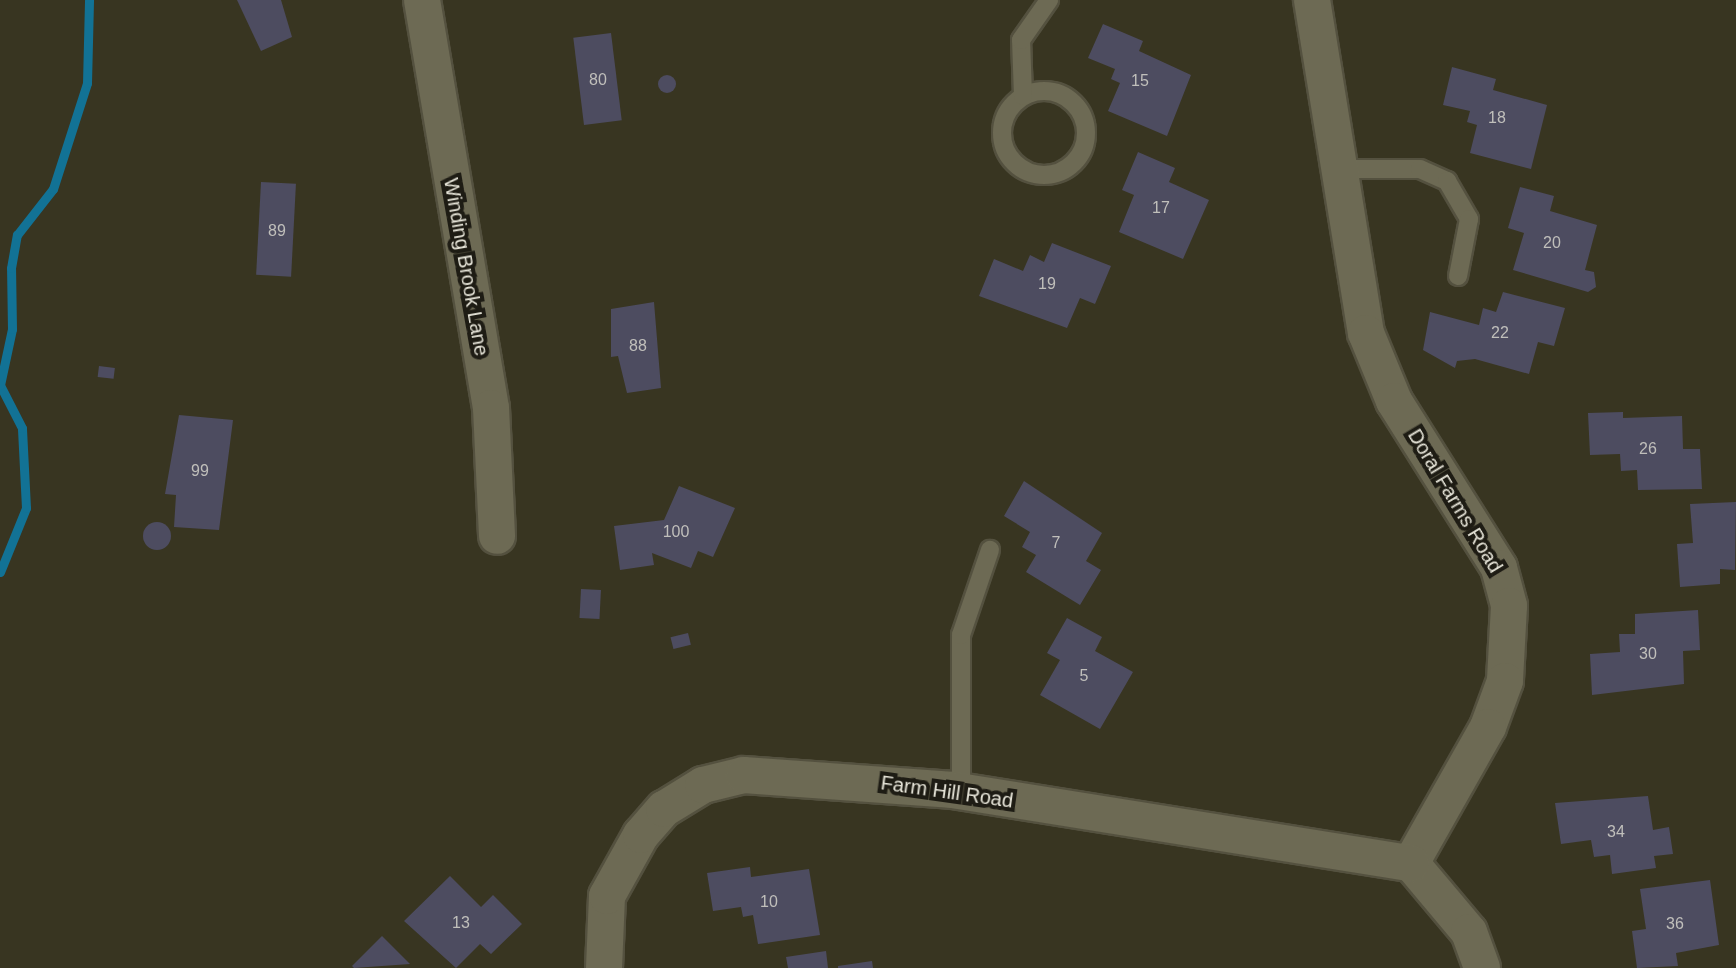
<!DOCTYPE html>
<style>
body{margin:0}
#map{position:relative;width:1736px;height:968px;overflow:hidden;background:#383521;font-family:Helvetica,sans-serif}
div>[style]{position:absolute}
.stream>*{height:9px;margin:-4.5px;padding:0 4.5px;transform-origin:4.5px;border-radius:4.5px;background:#127295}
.building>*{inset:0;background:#4d4c60;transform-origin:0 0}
.round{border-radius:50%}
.roads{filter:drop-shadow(2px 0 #54513f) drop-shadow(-2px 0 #54513f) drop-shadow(0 2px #54513f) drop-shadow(0 -2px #54513f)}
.lane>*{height:18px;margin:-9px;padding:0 9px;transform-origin:9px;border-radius:9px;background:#6d6a54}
.lane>.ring{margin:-9px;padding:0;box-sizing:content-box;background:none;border:18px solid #6d6a54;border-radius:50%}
.street>*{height:36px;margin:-18px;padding:0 18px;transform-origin:18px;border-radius:18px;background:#6d6a54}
span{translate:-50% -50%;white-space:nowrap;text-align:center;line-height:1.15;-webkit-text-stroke:8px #1e1c14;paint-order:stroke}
.number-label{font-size:16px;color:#c0bfbb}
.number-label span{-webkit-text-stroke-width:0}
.street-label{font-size:20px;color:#e7e5d9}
</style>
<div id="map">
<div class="stream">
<i style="left:0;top:572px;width:69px;rotate:-67.9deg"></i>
<i style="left:26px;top:508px;width:80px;rotate:-92.9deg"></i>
<i style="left:22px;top:428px;width:48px;rotate:-117.1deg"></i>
<i style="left:0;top:385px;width:57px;rotate:-77.9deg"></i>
<i style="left:12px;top:329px;width:61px;rotate:-90.9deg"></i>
<i style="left:11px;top:268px;width:34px;rotate:-80deg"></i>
<i style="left:17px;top:235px;width:58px;rotate:-52deg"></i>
<i style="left:53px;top:189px;width:111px;rotate:-72.2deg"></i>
<i style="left:87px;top:83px;width:83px;rotate:-88.6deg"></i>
</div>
<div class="building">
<i style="clip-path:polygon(237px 0,281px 0,292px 37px,261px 51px)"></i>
<i style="clip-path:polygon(1103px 24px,1143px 41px,1139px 51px,1191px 75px,1167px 136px,1108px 111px,1120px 83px,1111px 79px,1115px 69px,1088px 58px)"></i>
<i style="left:611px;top:33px;width:88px;height:38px;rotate:83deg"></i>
<i style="clip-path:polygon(1452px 67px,1496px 79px,1493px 90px,1547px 105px,1531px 169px,1470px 153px,1477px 125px,1467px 122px,1470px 111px,1443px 105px)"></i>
<i class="round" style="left:658px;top:75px;width:18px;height:18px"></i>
<i style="clip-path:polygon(1138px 152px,1175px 168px,1169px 182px,1209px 200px,1183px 259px,1119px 232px,1134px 195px,1122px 190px)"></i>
<i style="left:261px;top:182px;width:35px;height:93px;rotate:3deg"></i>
<i style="clip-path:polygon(1520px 187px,1554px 196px,1550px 211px,1597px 225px,1585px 270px,1594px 272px,1596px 287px,1588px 292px,1513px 270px,1524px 233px,1508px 228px)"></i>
<i style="clip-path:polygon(1052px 243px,1111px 266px,1095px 304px,1080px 298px,1067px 328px,979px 296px,994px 259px,1023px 271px,1030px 255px,1044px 262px)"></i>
<i style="clip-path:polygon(1503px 292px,1565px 308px,1554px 346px,1538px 342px,1529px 374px,1475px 359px,1457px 361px,1455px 368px,1423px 350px,1430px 312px,1479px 325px,1483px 308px,1496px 312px)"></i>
<i style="clip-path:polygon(654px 302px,661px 388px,627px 393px,618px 356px,611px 357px,611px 309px)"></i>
<i style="left:99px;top:366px;width:16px;height:11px;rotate:7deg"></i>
<i style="clip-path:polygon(1623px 412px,1623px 418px,1682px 416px,1683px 449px,1700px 449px,1702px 489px,1638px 490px,1637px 470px,1621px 471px,1620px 454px,1590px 455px,1588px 413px)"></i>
<i style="clip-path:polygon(179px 415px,233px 420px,219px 530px,174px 527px,176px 495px,165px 494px)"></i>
<i style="clip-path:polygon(1024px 481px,1102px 533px,1086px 561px,1101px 570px,1080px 605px,1026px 572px,1036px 555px,1022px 547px,1030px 532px,1004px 516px)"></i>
<i style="clip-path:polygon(679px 486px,735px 508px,713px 557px,698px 551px,691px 568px,652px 553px,654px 565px,620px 570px,614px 526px,664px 520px)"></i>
<i style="clip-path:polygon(1736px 502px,1735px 570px,1720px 569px,1720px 584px,1680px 587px,1677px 544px,1693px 543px,1690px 504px)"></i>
<i class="round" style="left:143px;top:522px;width:28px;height:28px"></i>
<i style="left:581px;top:589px;width:20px;height:29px;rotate:3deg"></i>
<i style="clip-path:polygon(1698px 610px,1700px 650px,1683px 651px,1684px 684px,1592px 695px,1590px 654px,1620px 652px,1619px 634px,1635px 634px,1635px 614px)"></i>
<i style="clip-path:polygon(1067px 618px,1102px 637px,1095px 651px,1133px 672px,1100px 729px,1040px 695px,1060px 660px,1047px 653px)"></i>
<i style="left:688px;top:633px;width:12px;height:18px;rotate:76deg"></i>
<i style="clip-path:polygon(1648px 796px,1653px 830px,1669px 827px,1673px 854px,1654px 856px,1656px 868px,1612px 874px,1610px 855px,1594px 857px,1591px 840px,1561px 844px,1555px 803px)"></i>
<i style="clip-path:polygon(750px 867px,751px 877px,809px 869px,820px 935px,758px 944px,753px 915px,743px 917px,741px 907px,713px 911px,707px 873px)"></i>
<i style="clip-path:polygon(450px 876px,481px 907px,493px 895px,522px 924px,491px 954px,480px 944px,456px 968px,404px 921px)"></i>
<i style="clip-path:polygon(1710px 880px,1719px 945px,1676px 953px,1678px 966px,1637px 968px,1632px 931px,1646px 929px,1640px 889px)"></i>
<i style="clip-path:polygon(382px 936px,410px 964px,354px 968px,352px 966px)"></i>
<i style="clip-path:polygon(826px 951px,828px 968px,788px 968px,786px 957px)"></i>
<i style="clip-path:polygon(872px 961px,873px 968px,838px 968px,838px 966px)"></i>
</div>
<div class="roads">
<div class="lane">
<i class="ring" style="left:1002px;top:91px;width:66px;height:66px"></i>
<i style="left:1023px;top:96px;width:56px;rotate:-92deg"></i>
<i style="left:1021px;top:40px;width:49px;rotate:-55deg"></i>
<i style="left:1339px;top:169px;width:81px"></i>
<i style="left:1420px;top:169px;width:30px;rotate:24deg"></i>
<i style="left:1447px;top:181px;width:44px;rotate:59.9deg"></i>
<i style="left:1469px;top:219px;width:58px;rotate:100.9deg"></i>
<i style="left:961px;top:792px;width:157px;rotate:-90deg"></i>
<i style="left:961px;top:635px;width:90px;rotate:-71.2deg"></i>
</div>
<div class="street">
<i style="left:422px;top:0;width:414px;rotate:80.4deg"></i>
<i style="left:491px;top:408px;width:128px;rotate:87.3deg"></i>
<i style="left:1312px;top:0;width:337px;rotate:80.8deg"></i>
<i style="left:1366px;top:333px;width:74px;rotate:67.6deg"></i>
<i style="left:1394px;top:401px;width:197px;rotate:57.8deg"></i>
<i style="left:1499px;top:568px;width:39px;rotate:75deg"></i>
<i style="left:1509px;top:606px;width:75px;rotate:93.1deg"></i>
<i style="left:1505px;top:681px;width:49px;rotate:110.3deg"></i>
<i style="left:1488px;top:727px;width:156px;rotate:119.5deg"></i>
<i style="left:1411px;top:863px;width:90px;rotate:50deg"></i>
<i style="left:1469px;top:932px;width:38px;rotate:70deg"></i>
<i style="left:604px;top:968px;width:72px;rotate:-87.6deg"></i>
<i style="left:607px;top:896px;width:70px;rotate:-60.9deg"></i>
<i style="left:641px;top:835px;width:35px;rotate:-49deg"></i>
<i style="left:664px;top:809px;width:46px;rotate:-31.6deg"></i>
<i style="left:703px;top:785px;width:42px;rotate:-13.7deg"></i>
<i style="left:744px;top:775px;width:210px;rotate:4.1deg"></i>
<i style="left:953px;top:790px;width:464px;rotate:9.1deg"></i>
</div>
</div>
<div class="number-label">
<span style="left:598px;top:80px">80</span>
<span style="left:1140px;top:81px">15</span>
<span style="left:1497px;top:118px">18</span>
<span style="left:1161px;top:208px">17</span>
<span style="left:277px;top:231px">89</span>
<span style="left:1552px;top:243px">20</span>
<span style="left:1047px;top:284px">19</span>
<span style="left:1500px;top:333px">22</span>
<span style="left:638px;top:346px">88</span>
<span style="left:1648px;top:449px">26</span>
<span style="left:200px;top:471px">99</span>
<span style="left:676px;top:532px">100</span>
<span style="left:1056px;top:543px">7</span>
<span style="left:1648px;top:654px">30</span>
<span style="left:1084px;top:676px">5</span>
<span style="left:1616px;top:832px">34</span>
<span style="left:769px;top:902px">10</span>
<span style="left:461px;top:923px">13</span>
<span style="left:1675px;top:924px">36</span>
</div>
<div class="street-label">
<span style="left:466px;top:267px;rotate:80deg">Winding Brook Lane</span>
<span style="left:1455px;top:501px;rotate:59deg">Doral Farms Road</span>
<span style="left:947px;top:792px;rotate:8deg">Farm Hill Road</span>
</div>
</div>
